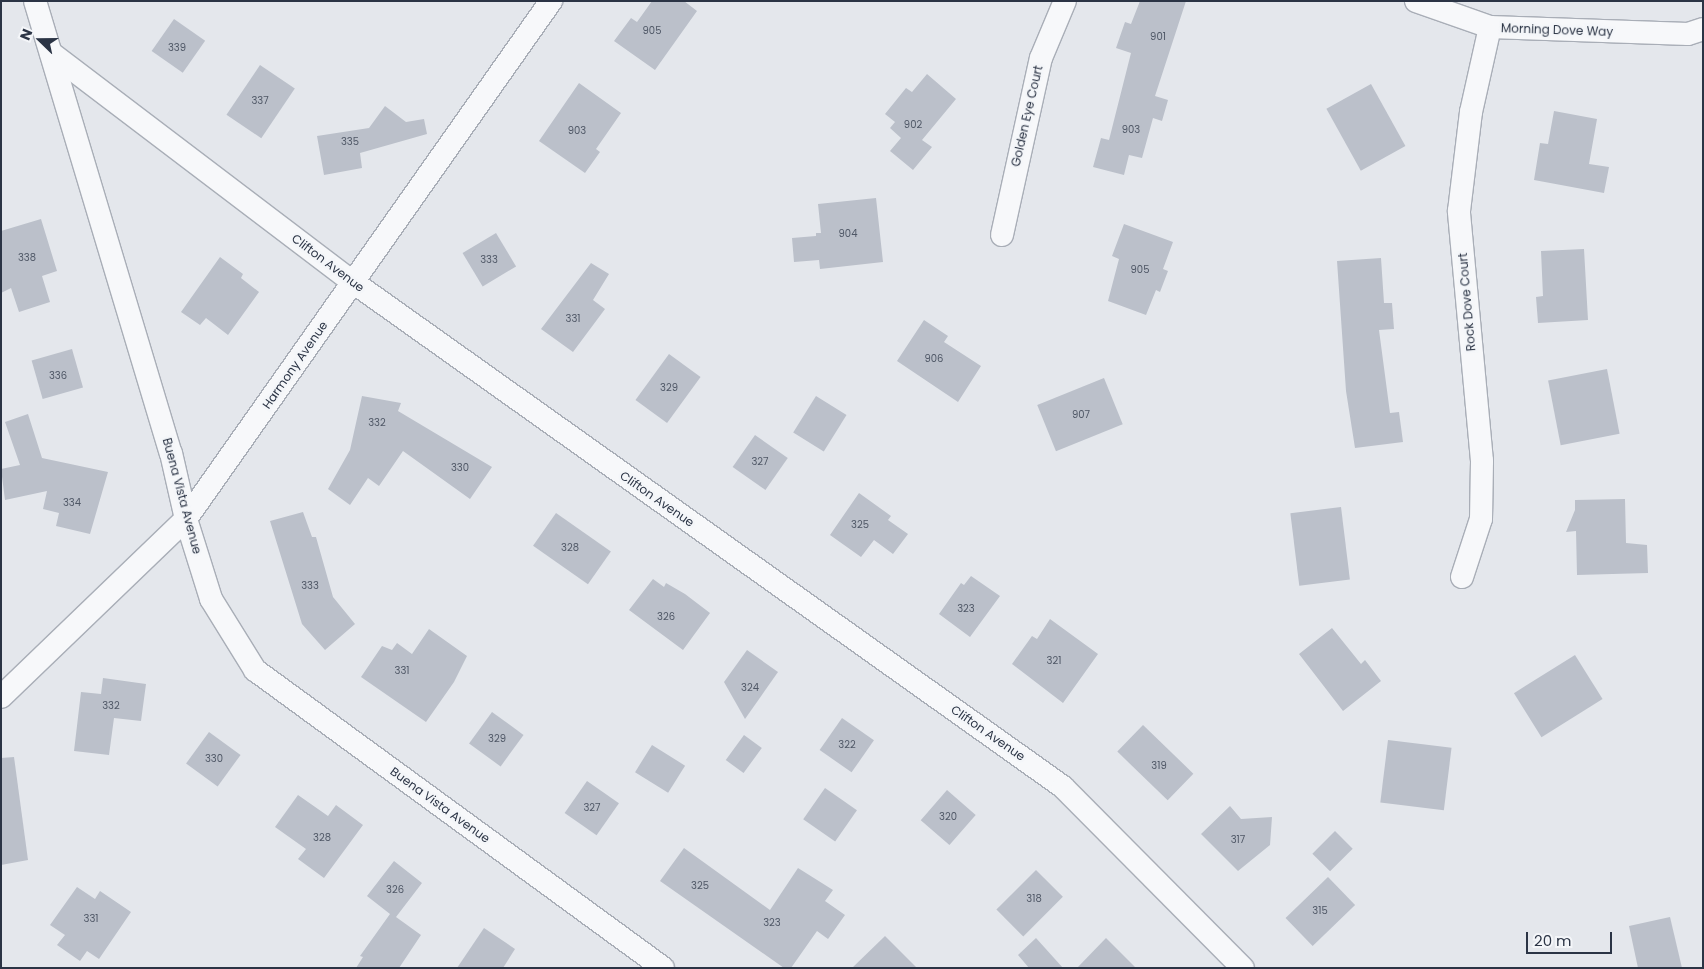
<!DOCTYPE html>
<style>
body{margin:0}
#map{position:relative;width:1704px;height:969px;overflow:hidden;background:#e4e7ec;font-family:Poppins,sans-serif}
div>[style]{position:absolute}
.building>*{inset:0;background:#bbc0ca;transform-origin:0 0}
.roads{filter:drop-shadow(1px 0 #a9aeb7) drop-shadow(-1px 0 #a9aeb7) drop-shadow(0 1px #a9aeb7) drop-shadow(0 -1px #a9aeb7)}
.minor>*{height:22px;margin:-11px;padding:0 11px;transform-origin:11px;border-radius:11px;background:#f7f8fa}
span{translate:-50% -50%;white-space:nowrap;text-align:center;line-height:1.15;-webkit-text-stroke:5px #f4f6f9;paint-order:stroke}
.number-label{font-size:10px;color:#4f5766}
.number-label span{-webkit-text-stroke-width:0}
.street-label{font-size:12px;color:#2b3445}
.frame{position:absolute;inset:0;border:2px solid #2b3445;pointer-events:none}
.north{position:absolute;left:15px;top:15px;width:50px;height:50px;-webkit-text-stroke:4px #f4f6f9;paint-order:stroke;rotate:292deg;font-size:14px;font-weight:700;line-height:20px;text-align:center;color:#2b3445}
.north::after{content:'';display:block;margin:auto;width:18px;height:22px;background:#2b3445;clip-path:polygon(50% 0,100% 100%,50% 72%,0 100%)}
.scale{position:absolute;left:1526px;top:932px;width:86px;height:22px;box-sizing:border-box;border:2px solid #2b3445;border-top:0;padding-left:6px;font-size:15px;line-height:18px;white-space:nowrap;color:#2b3445;-webkit-text-stroke:4px #f4f6f9;paint-order:stroke}
</style>
<div id="map">
<div class="building">
<i style="clip-path:polygon(652px 1px,684px 1px,697px 11px,655px 70px,614px 41px,631px 18px,637px 22px)"></i>
<i style="clip-path:polygon(1140px 1px,1186px 1px,1155px 96px,1168px 100px,1162px 121px,1153px 118px,1142px 158px,1129px 155px,1124px 175px,1093px 167px,1101px 138px,1109px 140px,1131px 53px,1116px 48px,1125px 22px,1131px 24px)"></i>
<i style="left:174px;top:19px;width:38px;height:39px;rotate:35deg"></i>
<i style="left:260px;top:65px;width:42px;height:60px;rotate:34deg"></i>
<i style="clip-path:polygon(927px 74px,956px 99px,922px 140px,932px 147px,913px 170px,890px 151px,901px 138px,890px 128px,895px 122px,885px 114px,906px 88px,912px 92px)"></i>
<i style="clip-path:polygon(579px 83px,621px 113px,596px 149px,600px 152px,585px 173px,539px 141px)"></i>
<i style="left:1371px;top:84px;width:71px;height:51px;rotate:61deg"></i>
<i style="clip-path:polygon(385px 106px,406px 122px,424px 119px,427px 134px,360px 153px,362px 168px,324px 175px,317px 136px,369px 128px)"></i>
<i style="clip-path:polygon(1554px 111px,1597px 119px,1589px 164px,1609px 167px,1604px 193px,1534px 180px,1540px 143px,1548px 144px)"></i>
<i style="clip-path:polygon(876px 198px,883px 262px,820px 269px,819px 260px,794px 262px,792px 238px,816px 236px,816px 233px,821px 233px,818px 204px)"></i>
<i style="clip-path:polygon(41px 219px,57px 271px,42px 276px,50px 302px,19px 312px,11px 288px,1px 293px,1px 231px)"></i>
<i style="clip-path:polygon(1124px 224px,1173px 242px,1163px 269px,1168px 271px,1160px 292px,1156px 290px,1146px 315px,1108px 301px,1119px 259px,1112px 256px)"></i>
<i style="left:496px;top:233px;width:39px;height:39px;rotate:59deg"></i>
<i style="clip-path:polygon(1584px 249px,1588px 320px,1538px 323px,1536px 297px,1543px 296px,1541px 251px)"></i>
<i style="clip-path:polygon(220px 257px,243px 274px,241px 278px,259px 292px,228px 335px,206px 318px,200px 325px,181px 312px)"></i>
<i style="clip-path:polygon(1381px 258px,1384px 303px,1392px 303px,1394px 329px,1379px 330px,1390px 413px,1399px 412px,1403px 442px,1355px 448px,1346px 391px,1337px 261px)"></i>
<i style="clip-path:polygon(591px 263px,609px 274px,593px 300px,605px 309px,573px 352px,541px 329px)"></i>
<i style="clip-path:polygon(924px 320px,948px 336px,944px 342px,981px 366px,958px 402px,897px 361px)"></i>
<i style="left:72px;top:349px;width:40px;height:42px;rotate:74deg"></i>
<i style="left:669px;top:354px;width:39px;height:57px;rotate:36deg"></i>
<i style="left:1607px;top:369px;width:66px;height:60px;rotate:79deg"></i>
<i style="left:1104px;top:378px;width:50px;height:72px;rotate:68deg"></i>
<i style="clip-path:polygon(362px 396px,401px 403px,398px 411px,492px 467px,470px 499px,403px 451px,379px 486px,368px 478px,350px 505px,328px 489px,350px 450px)"></i>
<i style="left:816px;top:396px;width:36px;height:43px;rotate:32deg"></i>
<i style="clip-path:polygon(28px 414px,42px 458px,108px 472px,90px 534px,56px 526px,59px 513px,43px 509px,47px 491px,5px 500px,1px 469px,20px 465px,5px 422px)"></i>
<i style="left:755px;top:435px;width:40px;height:39px;rotate:35deg"></i>
<i style="clip-path:polygon(859px 493px,891px 516px,888px 520px,908px 534px,893px 554px,874px 540px,861px 557px,830px 535px)"></i>
<i style="clip-path:polygon(1625px 499px,1626px 543px,1647px 545px,1648px 573px,1577px 575px,1576px 531px,1566px 532px,1575px 510px,1575px 500px)"></i>
<i style="left:1341px;top:507px;width:73px;height:51px;rotate:83deg"></i>
<i style="clip-path:polygon(303px 512px,312px 537px,316px 537px,333px 597px,355px 624px,325px 650px,302px 624px,270px 521px)"></i>
<i style="left:556px;top:513px;width:67px;height:40px;rotate:35deg"></i>
<i style="clip-path:polygon(971px 576px,1000px 596px,970px 637px,939px 614px,961px 583px,964px 585px)"></i>
<i style="clip-path:polygon(653px 579px,664px 587px,666px 583px,685px 594px,710px 613px,683px 650px,629px 610px)"></i>
<i style="clip-path:polygon(1050px 619px,1098px 654px,1063px 703px,1012px 664px,1032px 636px,1037px 639px)"></i>
<i style="clip-path:polygon(1332px 628px,1361px 664px,1365px 660px,1381px 681px,1343px 711px,1299px 654px)"></i>
<i style="clip-path:polygon(429px 629px,467px 656px,454px 682px,426px 722px,361px 677px,382px 646px,392px 650px,397px 643px,412px 654px)"></i>
<i style="clip-path:polygon(747px 650px,778px 672px,745px 719px,724px 682px)"></i>
<i style="left:1575px;top:655px;width:52px;height:72px;rotate:58deg"></i>
<i style="clip-path:polygon(103px 678px,146px 684px,141px 721px,114px 718px,109px 755px,74px 751px,81px 692px,101px 694px)"></i>
<i style="left:492px;top:712px;width:39px;height:39px;rotate:36deg"></i>
<i style="left:842px;top:718px;width:39px;height:39px;rotate:35deg"></i>
<i style="left:1143px;top:725px;width:70px;height:37px;rotate:44deg"></i>
<i style="left:209px;top:732px;width:39px;height:39px;rotate:36deg"></i>
<i style="left:744px;top:735px;width:22px;height:31px;rotate:36deg"></i>
<i style="left:1388px;top:740px;width:64px;height:63px;rotate:7deg"></i>
<i style="left:652px;top:745px;width:39px;height:32px;rotate:32deg"></i>
<i style="clip-path:polygon(14px 757px,28px 860px,1px 865px,1px 758px)"></i>
<i style="left:587px;top:781px;width:39px;height:39px;rotate:35deg"></i>
<i style="left:825px;top:788px;width:39px;height:38px;rotate:35deg"></i>
<i style="left:947px;top:790px;width:38px;height:40px;rotate:41deg"></i>
<i style="clip-path:polygon(298px 795px,328px 816px,336px 805px,363px 825px,324px 878px,298px 859px,306px 849px,275px 827px)"></i>
<i style="clip-path:polygon(1230px 806px,1241px 819px,1272px 817px,1270px 845px,1238px 871px,1201px 834px)"></i>
<i style="left:1335px;top:831px;width:25px;height:32px;rotate:45deg"></i>
<i style="clip-path:polygon(684px 848px,770px 910px,798px 868px,833px 890px,825px 901px,845px 915px,828px 939px,817px 931px,791px 968px,784px 968px,660px 881px)"></i>
<i style="clip-path:polygon(394px 861px,422px 883px,396px 917px,421px 935px,399px 968px,356px 968px,363px 957px,360px 956px,390px 914px,367px 896px)"></i>
<i style="left:1036px;top:870px;width:38px;height:56px;rotate:45deg"></i>
<i style="left:1328px;top:877px;width:39px;height:59px;rotate:46deg"></i>
<i style="clip-path:polygon(77px 887px,95px 899px,100px 891px,131px 912px,99px 959px,87px 951px,80px 961px,57px 945px,65px 935px,50px 925px)"></i>
<i style="clip-path:polygon(1670px 917px,1682px 968px,1638px 968px,1629px 926px)"></i>
<i style="clip-path:polygon(484px 928px,515px 949px,503px 968px,457px 968px)"></i>
<i style="clip-path:polygon(885px 936px,917px 968px,852px 968px)"></i>
<i style="clip-path:polygon(1036px 938px,1063px 968px,1029px 968px,1018px 955px)"></i>
<i style="clip-path:polygon(1106px 938px,1136px 968px,1077px 968px)"></i>
</div>
<div class="roads">
<div class="minor">
<i style="left:35px;top:1px;width:472px;rotate:73.3deg"></i>
<i style="left:171px;top:453px;width:68px;rotate:77.2deg"></i>
<i style="left:186px;top:519px;width:84px;rotate:72.6deg"></i>
<i style="left:211px;top:599px;width:84px;rotate:58.2deg"></i>
<i style="left:255px;top:670px;width:505px;rotate:36.14deg"></i>
<i style="left:1416px;top:1px;width:78px;rotate:19.4deg"></i>
<i style="left:1490px;top:27px;width:198px;rotate:2deg"></i>
<i style="left:1688px;top:34px;width:16px;rotate:-18deg"></i>
<i style="left:51px;top:53px;width:379px;rotate:37.2deg"></i>
<i style="left:353px;top:282px;width:871px;rotate:35.42deg"></i>
<i style="left:1063px;top:787px;width:255px;rotate:45.2deg"></i>
<i style="left:1002px;top:235px;width:181px;rotate:-77.6deg"></i>
<i style="left:1041px;top:58px;width:62px;rotate:-67.2deg"></i>
<i style="left:1462px;top:577px;width:61px;rotate:-71.9deg"></i>
<i style="left:1481px;top:519px;width:58px;rotate:-89deg"></i>
<i style="left:1482px;top:461px;width:251px;rotate:-95.3deg"></i>
<i style="left:1459px;top:211px;width:100px;rotate:-83.1deg"></i>
<i style="left:1471px;top:112px;width:87px;rotate:-77.4deg"></i>
<i style="left:1px;top:697px;width:257px;rotate:-43.9deg"></i>
<i style="left:186px;top:519px;width:634px;rotate:-54.83deg"></i>
</div>
</div>
<div class="number-label">
<span style="left:652px;top:31px">905</span>
<span style="left:1158px;top:37px">901</span>
<span style="left:177px;top:48px">339</span>
<span style="left:260px;top:101px">337</span>
<span style="left:913px;top:125px">902</span>
<span style="left:1131px;top:130px">903</span>
<span style="left:577px;top:131px">903</span>
<span style="left:350px;top:142px">335</span>
<span style="left:848px;top:234px">904</span>
<span style="left:27px;top:258px">338</span>
<span style="left:489px;top:260px">333</span>
<span style="left:1140px;top:270px">905</span>
<span style="left:573px;top:319px">331</span>
<span style="left:934px;top:359px">906</span>
<span style="left:58px;top:376px">336</span>
<span style="left:669px;top:388px">329</span>
<span style="left:1081px;top:415px">907</span>
<span style="left:377px;top:423px">332</span>
<span style="left:760px;top:462px">327</span>
<span style="left:460px;top:468px">330</span>
<span style="left:72px;top:503px">334</span>
<span style="left:860px;top:525px">325</span>
<span style="left:570px;top:548px">328</span>
<span style="left:310px;top:586px">333</span>
<span style="left:966px;top:609px">323</span>
<span style="left:666px;top:617px">326</span>
<span style="left:1054px;top:661px">321</span>
<span style="left:402px;top:671px">331</span>
<span style="left:750px;top:688px">324</span>
<span style="left:111px;top:706px">332</span>
<span style="left:497px;top:739px">329</span>
<span style="left:847px;top:745px">322</span>
<span style="left:214px;top:759px">330</span>
<span style="left:1159px;top:766px">319</span>
<span style="left:592px;top:808px">327</span>
<span style="left:948px;top:817px">320</span>
<span style="left:322px;top:838px">328</span>
<span style="left:1238px;top:840px">317</span>
<span style="left:700px;top:886px">325</span>
<span style="left:395px;top:890px">326</span>
<span style="left:1034px;top:899px">318</span>
<span style="left:1320px;top:911px">315</span>
<span style="left:91px;top:919px">331</span>
<span style="left:772px;top:923px">323</span>
</div>
<div class="street-label">
<span style="left:1557px;top:30px;rotate:2deg">Morning Dove Way</span>
<span style="left:1027px;top:116px;rotate:-77deg">Golden Eye Court</span>
<span style="left:328px;top:263px;rotate:37deg">Clifton Avenue</span>
<span style="left:1467px;top:302px;rotate:-95deg">Rock Dove Court</span>
<span style="left:295px;top:365px;rotate:-55deg">Harmony Avenue</span>
<span style="left:182px;top:496px;rotate:75deg">Buena Vista Avenue</span>
<span style="left:657px;top:499px;rotate:35deg">Clifton Avenue</span>
<span style="left:988px;top:733px;rotate:35deg">Clifton Avenue</span>
<span style="left:440px;top:805px;rotate:36deg">Buena Vista Avenue</span>
</div>
<div class="frame"></div>
<div class="north">N</div>
<div class="scale">20 m</div>
</div>
